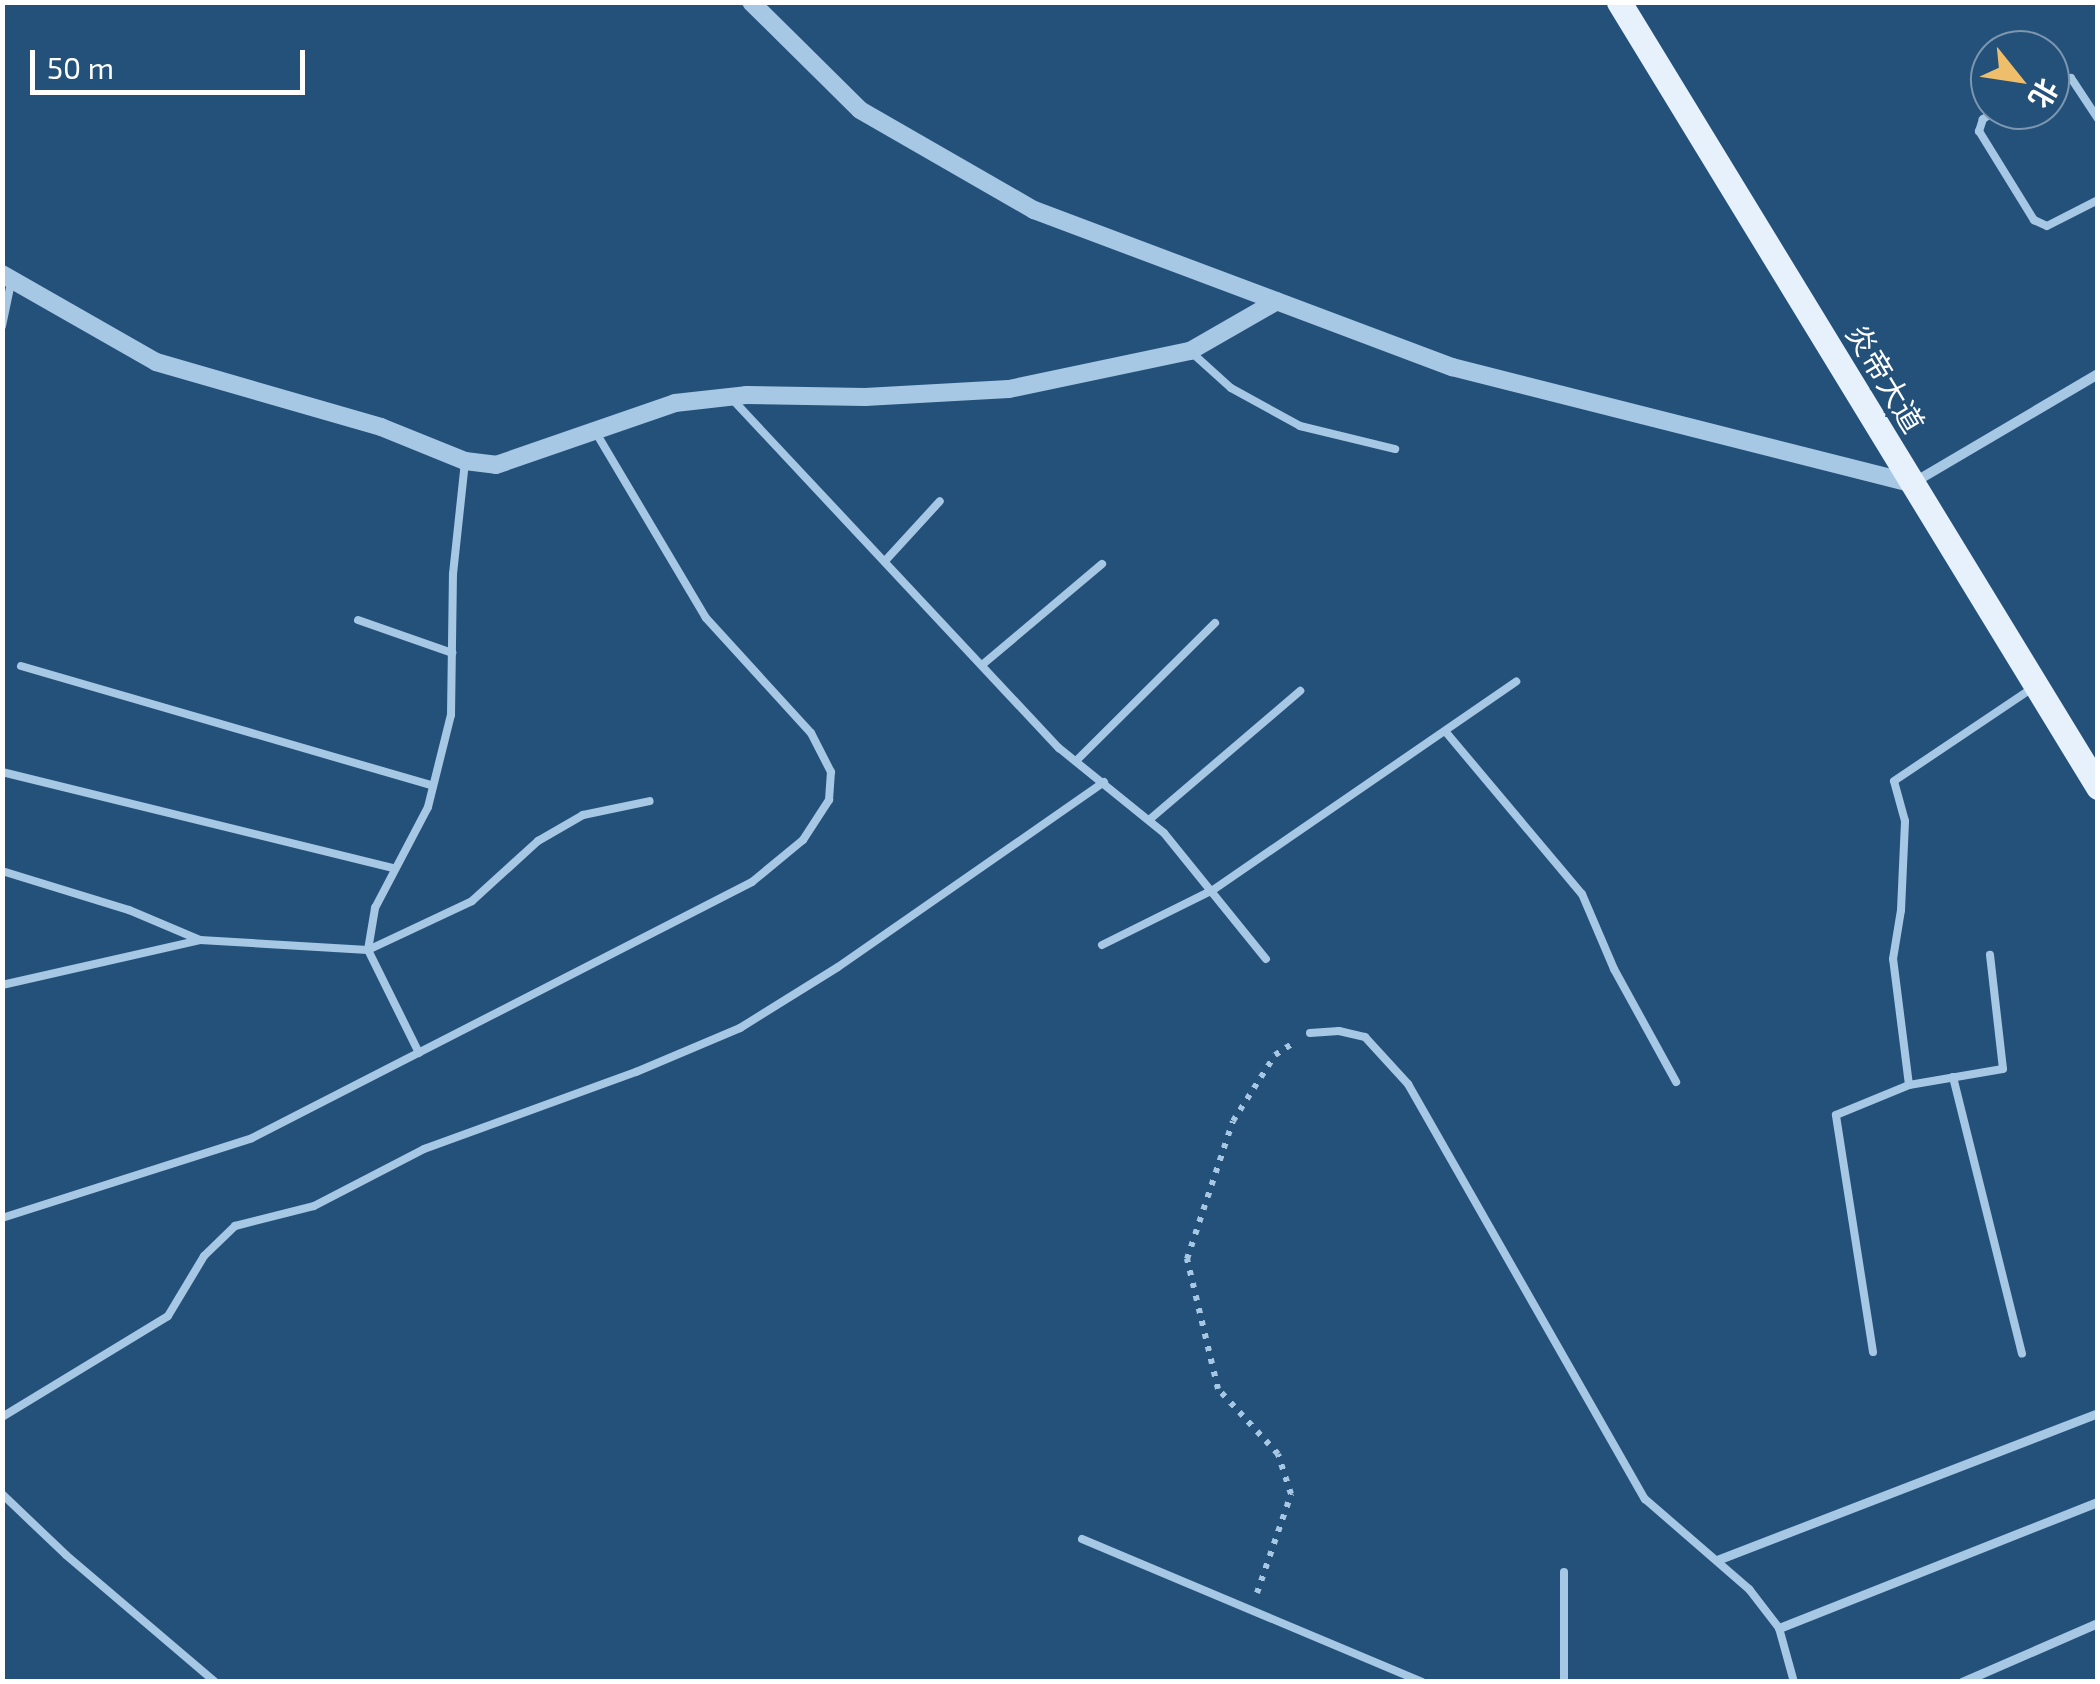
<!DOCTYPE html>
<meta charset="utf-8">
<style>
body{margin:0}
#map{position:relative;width:2100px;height:1684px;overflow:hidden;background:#24517a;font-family:"Exo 2","Noto Sans SC",sans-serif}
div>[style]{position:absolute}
.path>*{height:6px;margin-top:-3px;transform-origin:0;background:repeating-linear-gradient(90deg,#a7c8e4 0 5px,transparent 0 13px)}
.service>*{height:8px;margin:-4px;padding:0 4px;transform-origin:4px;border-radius:4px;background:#a7c8e4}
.pedestrian>*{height:9px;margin:-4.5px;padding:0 4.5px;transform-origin:4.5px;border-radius:4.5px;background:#a7c8e4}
.minor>*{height:10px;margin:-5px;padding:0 5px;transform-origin:5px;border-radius:5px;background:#a7c8e4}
.tertiary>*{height:18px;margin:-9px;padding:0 9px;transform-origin:9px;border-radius:9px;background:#a7c8e4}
.primary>*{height:25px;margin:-12.5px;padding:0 12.5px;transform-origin:12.5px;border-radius:12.5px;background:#e7f1fc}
span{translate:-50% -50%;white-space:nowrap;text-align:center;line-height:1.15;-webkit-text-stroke:9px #24517a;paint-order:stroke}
.street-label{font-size:30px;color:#fff}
.frame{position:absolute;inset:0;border:5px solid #fff;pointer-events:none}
.north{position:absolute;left:1970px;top:30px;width:100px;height:100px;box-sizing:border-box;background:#24517a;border:2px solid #7c97af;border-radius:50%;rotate:120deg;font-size:28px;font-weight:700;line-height:40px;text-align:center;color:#fff}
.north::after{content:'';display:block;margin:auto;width:35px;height:45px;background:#eebe6b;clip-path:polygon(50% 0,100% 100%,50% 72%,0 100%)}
.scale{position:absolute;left:30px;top:50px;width:275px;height:45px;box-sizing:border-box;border:5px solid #fff;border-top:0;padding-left:12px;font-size:30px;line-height:35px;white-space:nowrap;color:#fff;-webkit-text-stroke:8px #24517a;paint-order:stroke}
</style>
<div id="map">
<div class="path">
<i style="left:1257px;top:1593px;width:105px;rotate:-71deg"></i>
<i style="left:1291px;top:1494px;width:42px;rotate:-108deg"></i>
<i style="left:1278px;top:1454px;width:88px;rotate:-132.7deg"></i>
<i style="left:1218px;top:1389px;width:134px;rotate:-103.4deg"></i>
<i style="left:1187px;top:1259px;width:145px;rotate:-71.6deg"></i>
<i style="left:1233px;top:1121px;width:78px;rotate:-57.5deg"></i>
<i style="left:1275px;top:1055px;width:20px;rotate:-33deg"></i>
</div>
<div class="service">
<i style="left:2050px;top:78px;width:21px"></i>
<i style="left:2071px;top:78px;width:49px;rotate:56.6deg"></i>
<i style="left:1997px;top:110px;width:17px;rotate:147deg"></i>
<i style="left:1983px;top:119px;width:13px;rotate:108deg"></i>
<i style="left:1979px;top:131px;width:105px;rotate:58.3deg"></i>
<i style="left:2034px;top:220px;width:14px;rotate:25deg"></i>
<i style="left:2047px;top:226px;width:57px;rotate:-27deg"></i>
<i style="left:2px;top:326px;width:44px;rotate:-78.2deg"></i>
<i style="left:1190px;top:351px;width:55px;rotate:42.1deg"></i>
<i style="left:1231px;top:388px;width:79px;rotate:28.8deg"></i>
<i style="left:1300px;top:426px;width:98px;rotate:13.6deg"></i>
<i style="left:733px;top:400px;width:477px;rotate:46.9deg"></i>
<i style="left:1059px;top:748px;width:135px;rotate:39deg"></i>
<i style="left:1164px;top:833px;width:162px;rotate:51deg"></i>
<i style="left:885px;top:561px;width:81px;rotate:-47.5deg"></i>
<i style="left:358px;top:620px;width:100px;rotate:19.3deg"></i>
<i style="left:982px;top:665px;width:157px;rotate:-40.1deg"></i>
<i style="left:21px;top:666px;width:429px;rotate:16.2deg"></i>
<i style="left:1445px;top:731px;width:213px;rotate:50deg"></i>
<i style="left:1582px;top:894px;width:82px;rotate:66.9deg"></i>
<i style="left:1614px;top:969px;width:129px;rotate:61.2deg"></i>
<i style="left:1076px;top:761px;width:196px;rotate:-44.8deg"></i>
<i style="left:2px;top:772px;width:403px;rotate:13.8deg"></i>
<i style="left:1149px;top:820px;width:199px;rotate:-40.5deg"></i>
<i style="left:2px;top:871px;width:133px;rotate:17.1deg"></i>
<i style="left:129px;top:910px;width:77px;rotate:22.9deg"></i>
<i style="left:200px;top:940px;width:168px;rotate:3.4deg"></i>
<i style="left:368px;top:950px;width:115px;rotate:-25.2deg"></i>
<i style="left:472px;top:901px;width:89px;rotate:-42.3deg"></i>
<i style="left:538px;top:841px;width:52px;rotate:-30deg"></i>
<i style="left:583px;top:815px;width:68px;rotate:-11.8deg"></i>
<i style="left:1102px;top:945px;width:124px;rotate:-26.4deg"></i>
<i style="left:1213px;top:890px;width:368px;rotate:-34.5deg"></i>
<i style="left:2px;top:985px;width:203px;rotate:-12.8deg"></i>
<i style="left:1310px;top:1033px;width:29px;rotate:-4deg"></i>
<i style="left:1339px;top:1031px;width:27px;rotate:13deg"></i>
<i style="left:1365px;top:1037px;width:64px;rotate:47.5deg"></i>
<i style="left:1408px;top:1084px;width:478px;rotate:60.3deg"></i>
<i style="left:1645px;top:1499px;width:138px;rotate:40.9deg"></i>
<i style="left:1749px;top:1589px;width:49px;rotate:52.4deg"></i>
<i style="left:1779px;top:1628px;width:56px;rotate:74.5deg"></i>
<i style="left:419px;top:1053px;width:115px;rotate:-116.3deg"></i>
<i style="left:368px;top:950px;width:43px;rotate:-80.5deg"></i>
<i style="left:375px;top:908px;width:114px;rotate:-62.3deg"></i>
<i style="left:428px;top:807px;width:95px;rotate:-76deg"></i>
<i style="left:451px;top:715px;width:141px;rotate:-89.2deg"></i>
<i style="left:453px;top:574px;width:114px;rotate:-83.9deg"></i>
<i style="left:1953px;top:1077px;width:285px;rotate:76deg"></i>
<i style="left:1909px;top:1085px;width:127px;rotate:-97.2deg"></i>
<i style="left:1893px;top:959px;width:50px;rotate:-80.7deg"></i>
<i style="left:1901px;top:910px;width:89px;rotate:-87.4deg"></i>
<i style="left:1905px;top:821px;width:41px;rotate:-105.4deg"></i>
<i style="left:1894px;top:781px;width:169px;rotate:-33.9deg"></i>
<i style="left:2px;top:1218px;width:262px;rotate:-17.7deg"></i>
<i style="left:252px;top:1138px;width:562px;rotate:-27.11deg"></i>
<i style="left:752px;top:882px;width:66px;rotate:-39.5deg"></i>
<i style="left:803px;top:840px;width:48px;rotate:-57deg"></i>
<i style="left:829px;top:800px;width:28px;rotate:-86deg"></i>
<i style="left:831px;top:772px;width:44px;rotate:-117.1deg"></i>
<i style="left:811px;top:733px;width:156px;rotate:-132.4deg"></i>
<i style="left:706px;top:618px;width:215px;rotate:-120.7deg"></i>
<i style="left:1873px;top:1352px;width:240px;rotate:-98.9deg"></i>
<i style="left:1836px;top:1115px;width:79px;rotate:-22.3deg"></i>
<i style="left:1909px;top:1085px;width:95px;rotate:-9.7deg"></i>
<i style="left:2003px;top:1069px;width:115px;rotate:-96.5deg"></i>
<i style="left:2px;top:1417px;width:194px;rotate:-31.3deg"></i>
<i style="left:168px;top:1316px;width:70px;rotate:-59deg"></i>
<i style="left:204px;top:1256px;width:43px;rotate:-44.1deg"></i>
<i style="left:235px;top:1226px;width:81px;rotate:-14.2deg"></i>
<i style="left:314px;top:1206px;width:124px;rotate:-27.4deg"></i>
<i style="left:424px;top:1149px;width:226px;rotate:-20deg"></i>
<i style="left:636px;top:1072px;width:113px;rotate:-22.9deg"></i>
<i style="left:740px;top:1028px;width:115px;rotate:-31.9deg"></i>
<i style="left:838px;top:967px;width:324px;rotate:-34.8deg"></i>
<i style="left:2px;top:1494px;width:88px;rotate:43.6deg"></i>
<i style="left:66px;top:1555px;width:196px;rotate:40.4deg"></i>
<i style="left:1082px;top:1539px;width:369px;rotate:22.8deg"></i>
<i style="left:1564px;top:1682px;width:110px;rotate:-90deg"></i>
</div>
<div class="pedestrian">
<i style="left:1717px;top:1560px;width:408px;rotate:-21.1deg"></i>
<i style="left:1779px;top:1628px;width:343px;rotate:-21.6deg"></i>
<i style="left:1962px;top:1682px;width:148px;rotate:-23.5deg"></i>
</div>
<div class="minor">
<i style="left:1913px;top:483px;width:215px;rotate:-30.5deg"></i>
</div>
<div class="tertiary">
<i style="left:751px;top:2px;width:153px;rotate:44.7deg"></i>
<i style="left:860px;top:110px;width:201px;rotate:29.9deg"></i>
<i style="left:1034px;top:210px;width:447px;rotate:20.6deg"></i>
<i style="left:1452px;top:367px;width:476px;rotate:14.2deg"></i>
<i style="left:2px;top:274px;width:177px;rotate:29.7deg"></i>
<i style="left:156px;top:362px;width:234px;rotate:16.1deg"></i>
<i style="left:381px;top:427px;width:91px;rotate:22deg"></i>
<i style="left:465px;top:461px;width:31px;rotate:7deg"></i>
<i style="left:496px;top:465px;width:189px;rotate:-19.1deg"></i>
<i style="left:675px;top:403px;width:71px;rotate:-6.4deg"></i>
<i style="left:746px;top:395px;width:119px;rotate:1deg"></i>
<i style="left:865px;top:397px;width:144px;rotate:-3.2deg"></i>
<i style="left:1009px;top:389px;width:185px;rotate:-11.9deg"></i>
<i style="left:1190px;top:351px;width:100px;rotate:-29.9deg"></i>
</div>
<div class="primary">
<i style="left:1619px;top:2px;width:920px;rotate:58.61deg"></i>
</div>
<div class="street-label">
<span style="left:1886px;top:378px;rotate:59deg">炎帝大道</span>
</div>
<div class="frame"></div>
<div class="north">北</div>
<div class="scale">50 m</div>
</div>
